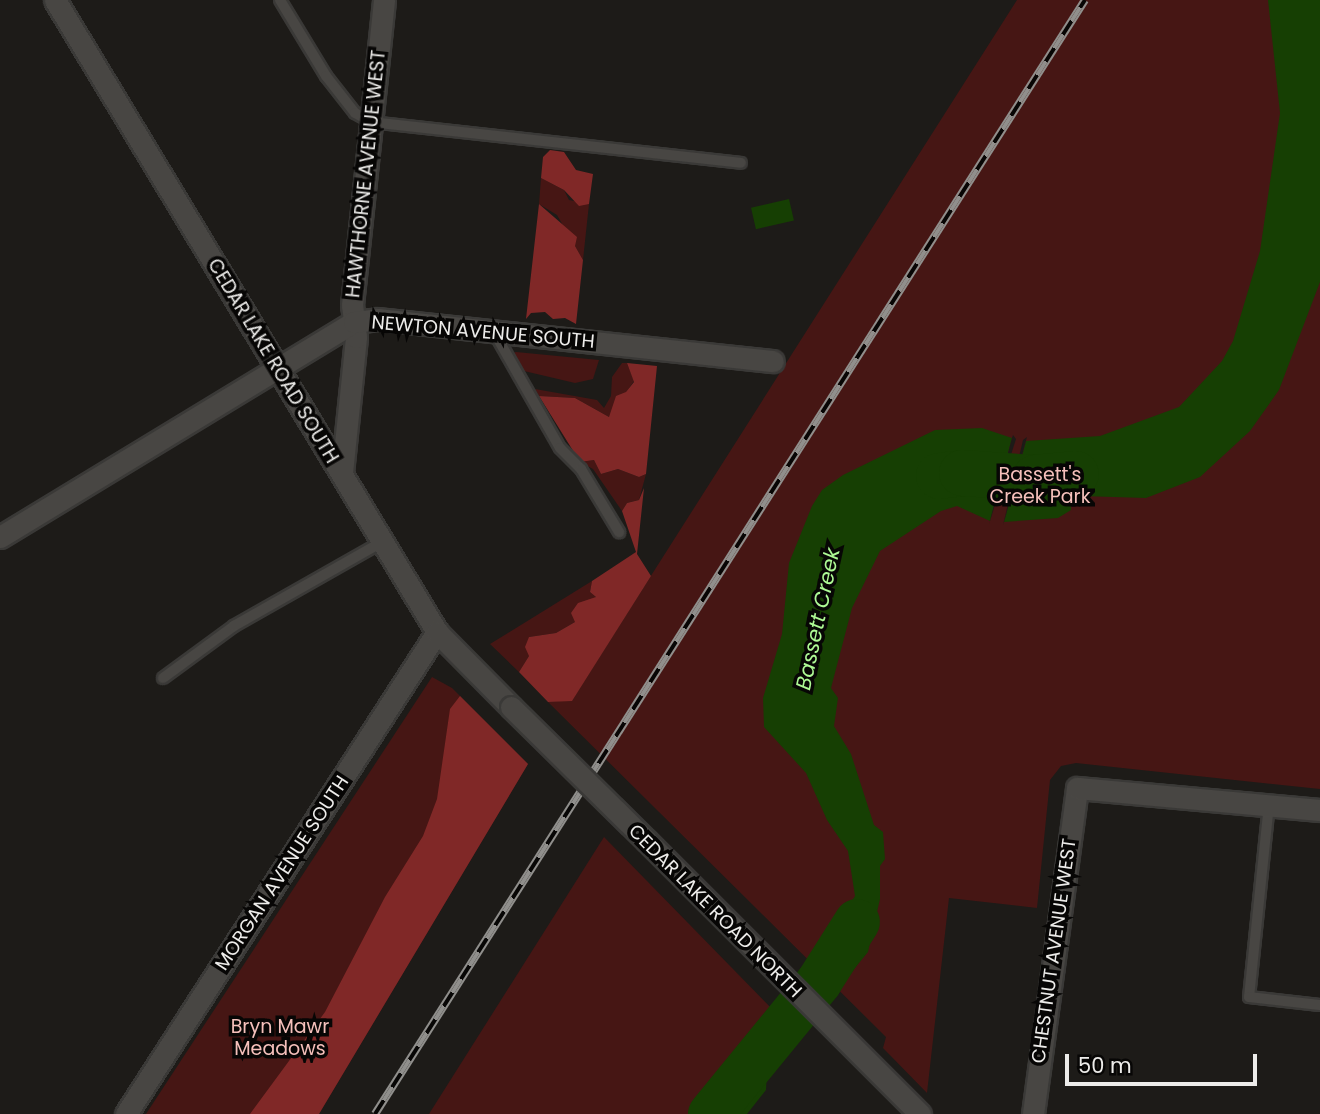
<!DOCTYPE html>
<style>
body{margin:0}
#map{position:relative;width:1320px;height:1114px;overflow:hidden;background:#1d1b18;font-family:Poppins,sans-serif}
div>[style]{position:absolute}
.green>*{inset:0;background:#461614}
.forest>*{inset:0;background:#802827}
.water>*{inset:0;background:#163f03;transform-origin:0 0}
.pier>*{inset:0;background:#1d1b18}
.river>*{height:46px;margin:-23px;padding:0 23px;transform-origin:23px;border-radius:23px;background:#163f03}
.roads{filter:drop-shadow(2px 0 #3a3937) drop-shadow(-2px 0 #3a3937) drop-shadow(0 2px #3a3937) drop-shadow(0 -2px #3a3937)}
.service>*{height:10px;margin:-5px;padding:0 5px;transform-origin:5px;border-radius:5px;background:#484643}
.minor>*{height:21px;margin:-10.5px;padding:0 10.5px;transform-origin:10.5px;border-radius:10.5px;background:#484643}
.tertiary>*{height:21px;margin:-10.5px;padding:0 10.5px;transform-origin:10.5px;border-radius:10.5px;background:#484643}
.rail>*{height:8px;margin-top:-4px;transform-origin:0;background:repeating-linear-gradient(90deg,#070605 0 16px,#908f8c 0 32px);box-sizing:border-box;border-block:2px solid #908f8c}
.bridges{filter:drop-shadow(2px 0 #3a3937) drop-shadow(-2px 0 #3a3937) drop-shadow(0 2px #3a3937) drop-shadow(0 -2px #3a3937)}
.tertiary-bridge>*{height:21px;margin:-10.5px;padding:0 10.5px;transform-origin:10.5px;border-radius:10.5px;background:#484643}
span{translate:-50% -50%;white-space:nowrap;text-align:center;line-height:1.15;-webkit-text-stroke:7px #070605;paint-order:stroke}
.street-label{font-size:19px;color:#edecea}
.park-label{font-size:19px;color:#f5c0bb}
.water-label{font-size:21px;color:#aefa95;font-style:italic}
.scale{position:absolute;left:1065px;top:1054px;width:192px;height:32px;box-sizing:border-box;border:4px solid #edecea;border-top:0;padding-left:9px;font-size:21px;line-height:24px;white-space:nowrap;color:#edecea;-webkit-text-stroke:5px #070605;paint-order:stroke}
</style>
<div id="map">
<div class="green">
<i style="clip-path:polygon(1017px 0,1320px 0,1320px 789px,1076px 763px,1061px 766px,1050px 780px,1037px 908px,949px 898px,927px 1093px,883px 1048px,886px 1037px,548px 702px,572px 700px)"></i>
<i style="clip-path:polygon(541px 178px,564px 190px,569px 200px,589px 204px,583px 260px,557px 215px,539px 204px)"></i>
<i style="clip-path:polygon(513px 353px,516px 352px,599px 360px,593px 379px,575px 383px,524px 371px)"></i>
<i style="clip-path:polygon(622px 363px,627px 363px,634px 381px,609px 417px,575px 398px,539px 396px,535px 389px,597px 400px,604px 408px,611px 396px,612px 377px)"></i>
<i style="clip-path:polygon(594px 460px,601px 474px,618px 469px,639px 477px,646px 474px,639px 500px,627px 503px,622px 511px,593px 469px,580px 462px)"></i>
<i style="clip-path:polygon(592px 581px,590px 592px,596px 597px,575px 622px,556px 633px,529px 637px,529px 656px,519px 672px,490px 644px)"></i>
<i style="clip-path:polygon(432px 677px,452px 688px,528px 764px,319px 1114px,146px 1114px)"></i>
<i style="clip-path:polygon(604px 837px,777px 1014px,693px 1114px,429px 1114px)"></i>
</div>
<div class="forest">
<i style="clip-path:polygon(550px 150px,564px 152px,576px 170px,593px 174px,589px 204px,579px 206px,564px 190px,541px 178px,543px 157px)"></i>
<i style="clip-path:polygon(539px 204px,577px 237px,575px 246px,583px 260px,576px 324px,565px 318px,553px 319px,545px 312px,531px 313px,526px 319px)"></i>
<i style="clip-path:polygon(627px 363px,657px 366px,646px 474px,639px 477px,618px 469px,601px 474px,594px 460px,580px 462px,539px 396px,575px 398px,609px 417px,616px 396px,626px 392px,634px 382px)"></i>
<i style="clip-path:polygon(644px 488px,637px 554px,651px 576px,572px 701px,548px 702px,519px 672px,529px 656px,525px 647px,529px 637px,556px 633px,575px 622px,571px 613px,578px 603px,596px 597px,590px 592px,592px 581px,636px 552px,622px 511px,627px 503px,639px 500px)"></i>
<i style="clip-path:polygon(460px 696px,528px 764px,319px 1114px,250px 1114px,325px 1012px,385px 897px,423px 836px,437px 799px,450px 709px)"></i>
</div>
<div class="water">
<i style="clip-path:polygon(1268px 0,1320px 0,1320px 282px,1279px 390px,1250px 431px,1200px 477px,1146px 498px,1081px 496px,1071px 502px,1071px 510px,1058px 518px,1004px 522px,1026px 441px,1100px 436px,1179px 407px,1222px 361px,1233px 341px,1260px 251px,1280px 113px)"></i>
<i style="left:789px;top:199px;width:22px;height:39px;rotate:77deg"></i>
<i style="clip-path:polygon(982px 428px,1012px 438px,990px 521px,957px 506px,941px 511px,880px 551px,852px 608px,831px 688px,838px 698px,834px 726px,851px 754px,874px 825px,883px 832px,885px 859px,880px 866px,880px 899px,868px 952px,837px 990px,812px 964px,855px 896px,848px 851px,827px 820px,806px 773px,764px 727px,763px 698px,782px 634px,789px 563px,812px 506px,822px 490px,843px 475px,935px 430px)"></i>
<i style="clip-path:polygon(771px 1007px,801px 1037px,767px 1071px,766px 1090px,747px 1114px,694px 1114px)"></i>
</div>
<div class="pier">
<i style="clip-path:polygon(1013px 435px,1016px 439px,989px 524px,1012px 438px)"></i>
<i style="clip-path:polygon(1027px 437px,1004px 522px,1003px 525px,1023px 440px)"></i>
</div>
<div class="river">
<i style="left:939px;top:476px;width:23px;rotate:-7deg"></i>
<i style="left:962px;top:473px;width:73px;rotate:3.9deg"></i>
<i style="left:1035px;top:478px;width:41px;rotate:-5.6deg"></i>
<i style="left:711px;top:1114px;width:171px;rotate:-50.7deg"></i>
<i style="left:819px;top:982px;width:71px;rotate:-57.7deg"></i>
</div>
<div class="roads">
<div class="service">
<i style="left:280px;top:0;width:89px;rotate:58.8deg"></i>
<i style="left:326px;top:76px;width:47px;rotate:51.9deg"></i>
<i style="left:355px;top:113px;width:18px;rotate:29deg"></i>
<i style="left:371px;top:122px;width:372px;rotate:6.3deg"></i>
<i style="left:494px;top:332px;width:133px;rotate:60.4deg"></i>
<i style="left:560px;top:448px;width:30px;rotate:45deg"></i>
<i style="left:581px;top:469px;width:74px;rotate:58.9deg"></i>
<i style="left:163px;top:678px;width:88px;rotate:-36.2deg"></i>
<i style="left:234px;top:626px;width:170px;rotate:-29.6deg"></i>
<i style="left:1269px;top:804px;width:194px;rotate:95.9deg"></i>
<i style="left:1249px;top:997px;width:71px;rotate:6.4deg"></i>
</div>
<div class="minor">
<i style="left:342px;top:473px;width:137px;rotate:-84.1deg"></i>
<i style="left:356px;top:337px;width:32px;rotate:-97deg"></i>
<i style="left:352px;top:305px;width:307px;rotate:-84deg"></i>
<i style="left:0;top:537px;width:414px;rotate:-31.3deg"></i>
<i style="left:354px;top:322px;width:24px;rotate:-7deg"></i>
<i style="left:378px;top:319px;width:397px;rotate:6.1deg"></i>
<i style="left:126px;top:1114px;width:574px;rotate:-57.17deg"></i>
<i style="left:1033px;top:1114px;width:329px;rotate:-82.3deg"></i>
<i style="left:1077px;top:788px;width:244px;rotate:5.2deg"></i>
</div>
<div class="tertiary">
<i style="left:55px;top:0;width:738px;rotate:58.85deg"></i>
<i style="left:437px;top:632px;width:105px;rotate:45.4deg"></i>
<i style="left:647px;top:841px;width:386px;rotate:45deg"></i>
</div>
</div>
<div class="rail">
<i style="left:375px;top:1114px;width:1321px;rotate:-57.49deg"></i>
</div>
<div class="bridges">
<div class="tertiary-bridge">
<i style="left:511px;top:707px;width:191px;rotate:44.6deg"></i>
</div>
</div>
<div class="street-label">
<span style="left:366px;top:174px;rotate:-84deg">HAWTHORNE AVENUE WEST</span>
<span style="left:483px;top:332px;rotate:5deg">NEWTON AVENUE SOUTH</span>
<span style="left:273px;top:361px;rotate:59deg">CEDAR LAKE ROAD SOUTH</span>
<span style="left:282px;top:873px;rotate:-57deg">MORGAN AVENUE SOUTH</span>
<span style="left:715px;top:911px;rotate:45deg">CEDAR LAKE ROAD NORTH</span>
<span style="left:1054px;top:951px;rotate:-82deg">CHESTNUT AVENUE WEST</span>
</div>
<div class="park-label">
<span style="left:1040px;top:486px">Bassett's<br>Creek Park</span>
<span style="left:280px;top:1038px">Bryn Mawr<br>Meadows</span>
</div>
<div class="water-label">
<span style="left:818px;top:619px;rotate:-78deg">Bassett Creek</span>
</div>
<div class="scale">50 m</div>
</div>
